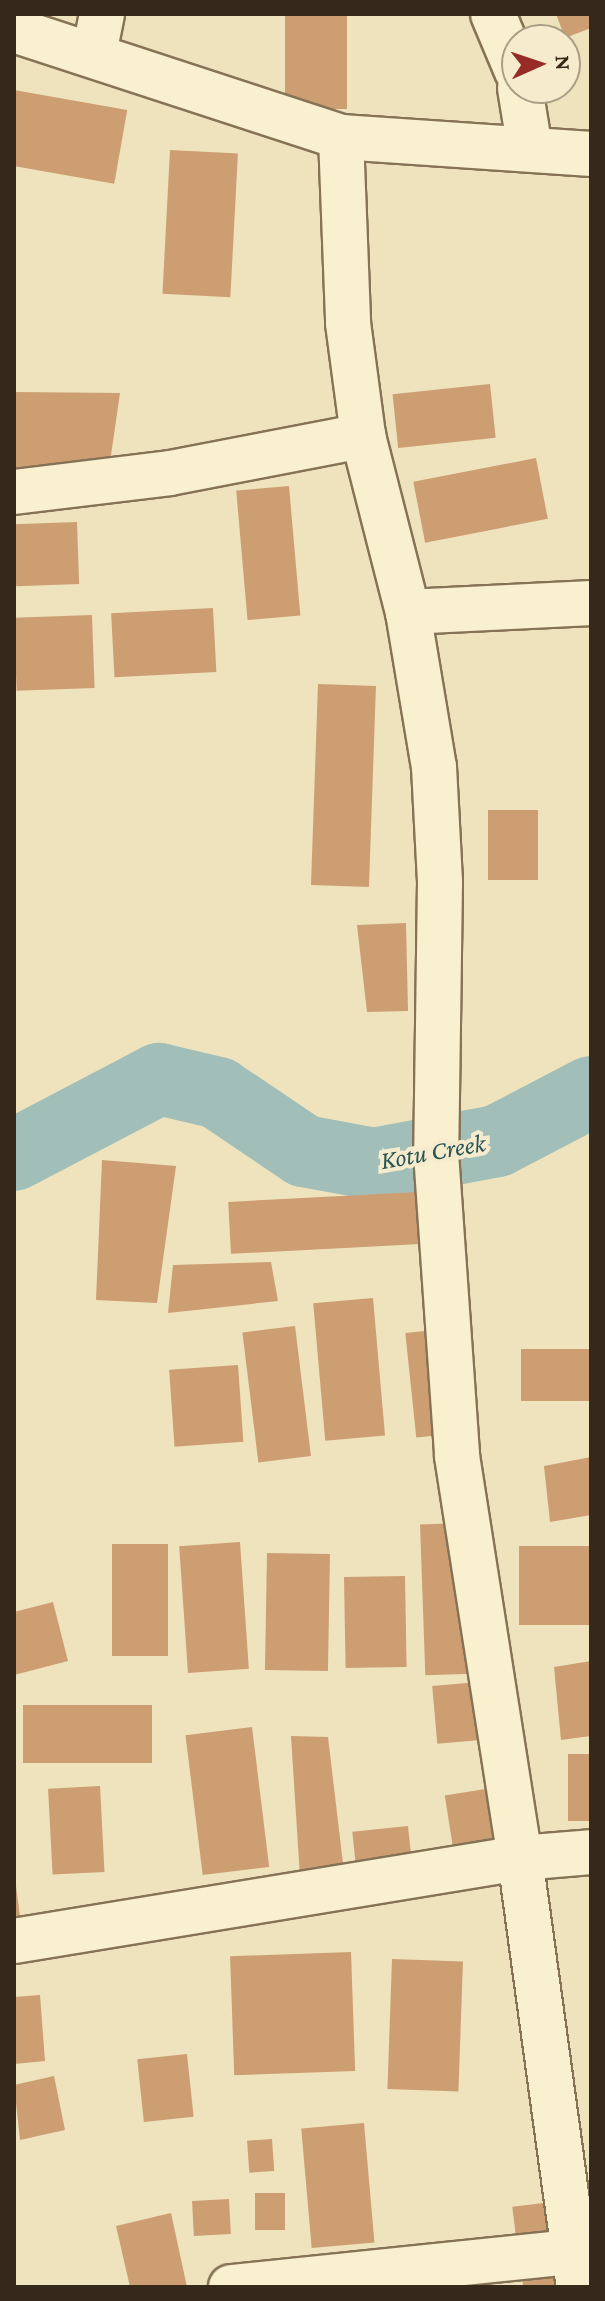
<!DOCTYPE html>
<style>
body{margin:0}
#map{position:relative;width:605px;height:2301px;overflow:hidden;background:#eee3bd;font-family:"Crimson Pro",serif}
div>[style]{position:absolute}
.river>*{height:72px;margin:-36px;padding:0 36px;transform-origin:36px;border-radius:36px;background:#a1bfb8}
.building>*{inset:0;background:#cd9e72;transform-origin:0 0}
.roads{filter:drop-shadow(2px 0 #867356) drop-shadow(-2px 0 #867356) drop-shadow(0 2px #867356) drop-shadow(0 -2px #867356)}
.street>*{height:44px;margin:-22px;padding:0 22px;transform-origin:22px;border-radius:22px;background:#f9f0d0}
span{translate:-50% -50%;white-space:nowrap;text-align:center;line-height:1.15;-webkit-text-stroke:8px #f6eccd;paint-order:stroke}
.water-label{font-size:26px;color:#2a5555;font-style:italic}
.frame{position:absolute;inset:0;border:16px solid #35291b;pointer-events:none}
.north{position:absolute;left:501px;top:24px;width:80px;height:80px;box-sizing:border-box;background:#f6eccd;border:2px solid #a99e86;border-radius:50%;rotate:87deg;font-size:22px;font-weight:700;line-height:32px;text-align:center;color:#35291b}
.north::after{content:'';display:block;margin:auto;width:28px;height:36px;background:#962c25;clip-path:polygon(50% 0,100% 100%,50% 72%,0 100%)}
</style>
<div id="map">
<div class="river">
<i style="left:14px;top:1155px;width:164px;rotate:-27.7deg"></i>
<i style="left:159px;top:1079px;width:61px;rotate:13.3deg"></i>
<i style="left:218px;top:1093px;width:104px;rotate:34deg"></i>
<i style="left:304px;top:1151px;width:71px;rotate:10.5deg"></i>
<i style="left:374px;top:1164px;width:125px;rotate:-10.6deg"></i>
<i style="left:497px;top:1141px;width:106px;rotate:-27.5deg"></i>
</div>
<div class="building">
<i style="left:285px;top:14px;width:62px;height:95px"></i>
<i style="clip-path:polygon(556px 14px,591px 14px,591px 28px,565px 38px)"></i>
<i style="left:14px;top:90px;width:115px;height:75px;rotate:10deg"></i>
<i style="left:170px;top:150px;width:68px;height:144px;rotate:3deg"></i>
<i style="left:490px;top:384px;width:54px;height:98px;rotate:84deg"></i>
<i style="clip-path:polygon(14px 392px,120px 393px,109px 469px,14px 475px)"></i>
<i style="left:536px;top:458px;width:62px;height:125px;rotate:79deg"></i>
<i style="left:289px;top:486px;width:130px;height:53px;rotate:85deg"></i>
<i style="left:77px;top:522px;width:62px;height:63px;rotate:88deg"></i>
<i style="left:213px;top:608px;width:64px;height:102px;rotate:87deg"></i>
<i style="left:92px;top:615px;width:73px;height:78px;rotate:88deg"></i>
<i style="left:318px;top:684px;width:58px;height:201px;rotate:2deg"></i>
<i style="left:488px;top:810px;width:50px;height:70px"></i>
<i style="clip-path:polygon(406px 923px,408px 1011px,367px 1012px,357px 925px)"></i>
<i style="clip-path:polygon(102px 1160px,176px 1166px,157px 1303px,96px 1300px)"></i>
<i style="left:418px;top:1192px;width:52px;height:190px;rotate:87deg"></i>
<i style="clip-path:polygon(271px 1262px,278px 1301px,168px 1313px,173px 1265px)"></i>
<i style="left:373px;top:1298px;width:138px;height:60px;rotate:85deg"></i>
<i style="left:295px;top:1326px;width:131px;height:53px;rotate:83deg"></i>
<i style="left:463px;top:1327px;width:105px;height:58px;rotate:84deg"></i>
<i style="left:591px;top:1349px;width:52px;height:70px;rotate:90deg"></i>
<i style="left:238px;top:1365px;width:77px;height:69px;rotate:86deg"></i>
<i style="clip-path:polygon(591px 1457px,591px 1515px,550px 1522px,544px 1466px)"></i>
<i style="left:490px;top:1522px;width:151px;height:70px;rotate:88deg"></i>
<i style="left:240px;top:1542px;width:127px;height:61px;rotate:86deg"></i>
<i style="left:112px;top:1544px;width:56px;height:112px"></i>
<i style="left:591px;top:1546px;width:79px;height:72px;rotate:90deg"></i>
<i style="left:267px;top:1553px;width:63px;height:117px;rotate:1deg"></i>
<i style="left:405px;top:1576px;width:91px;height:61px;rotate:89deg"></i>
<i style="clip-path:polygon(53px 1602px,68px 1661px,14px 1675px,14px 1612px)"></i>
<i style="clip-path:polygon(591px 1661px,591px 1736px,561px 1740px,554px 1667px)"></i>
<i style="left:490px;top:1681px;width:58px;height:58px;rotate:85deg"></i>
<i style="left:152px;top:1705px;width:58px;height:129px;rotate:90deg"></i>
<i style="left:252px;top:1727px;width:141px;height:67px;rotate:83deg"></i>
<i style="clip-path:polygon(291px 1736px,328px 1737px,344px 1872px,300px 1877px)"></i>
<i style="left:591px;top:1754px;width:67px;height:23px;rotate:90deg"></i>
<i style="left:100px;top:1786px;width:86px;height:52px;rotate:87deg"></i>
<i style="left:504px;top:1786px;width:69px;height:60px;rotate:81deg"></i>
<i style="left:408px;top:1826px;width:47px;height:56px;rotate:84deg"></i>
<i style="clip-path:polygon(14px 1871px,22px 1931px,14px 1931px)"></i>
<i style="left:351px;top:1952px;width:119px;height:121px;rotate:88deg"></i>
<i style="left:392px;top:1959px;width:71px;height:130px;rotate:2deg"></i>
<i style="clip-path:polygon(40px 1995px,45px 2061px,14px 2064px,14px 1997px)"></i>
<i style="left:187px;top:2054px;width:63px;height:50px;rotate:84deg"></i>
<i style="clip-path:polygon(54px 2076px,65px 2130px,20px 2140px,14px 2085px)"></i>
<i style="left:364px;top:2123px;width:120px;height:63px;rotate:85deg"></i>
<i style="left:272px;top:2139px;width:32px;height:25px;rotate:86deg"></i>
<i style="left:255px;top:2193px;width:30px;height:37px"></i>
<i style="left:229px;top:2199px;width:35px;height:37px;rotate:87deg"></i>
<i style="left:552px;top:2202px;width:33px;height:40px;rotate:83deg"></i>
<i style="clip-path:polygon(171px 2213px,187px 2287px,130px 2287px,116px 2226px)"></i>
<i style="clip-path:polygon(573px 2272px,575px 2287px,523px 2287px,522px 2276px)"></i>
</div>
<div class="roads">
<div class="street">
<i style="left:493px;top:14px;width:62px;rotate:67.2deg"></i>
<i style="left:14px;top:30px;width:344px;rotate:18.1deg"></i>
<i style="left:341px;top:137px;width:251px;rotate:3.9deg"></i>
<i style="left:94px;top:54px;width:41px;rotate:-78.7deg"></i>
<i style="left:520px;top:88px;width:62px;rotate:80.7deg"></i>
<i style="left:341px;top:137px;width:186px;rotate:87.8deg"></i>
<i style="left:348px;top:323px;width:114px;rotate:82.4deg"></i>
<i style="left:363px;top:436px;width:182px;rotate:75.7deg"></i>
<i style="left:408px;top:612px;width:157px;rotate:80.5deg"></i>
<i style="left:434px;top:767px;width:115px;rotate:87deg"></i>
<i style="left:440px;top:882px;width:271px;rotate:90.8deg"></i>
<i style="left:436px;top:1153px;width:304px;rotate:86deg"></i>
<i style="left:457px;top:1456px;width:407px;rotate:81.1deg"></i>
<i style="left:520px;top:1858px;width:433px;rotate:82.2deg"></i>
<i style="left:14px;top:492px;width:157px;rotate:-6.9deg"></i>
<i style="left:170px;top:473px;width:197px;rotate:-10.9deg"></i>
<i style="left:408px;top:612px;width:183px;rotate:-2.8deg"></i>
<i style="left:14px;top:1941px;width:513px;rotate:-9.32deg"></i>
<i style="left:520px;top:1858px;width:71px;rotate:-4.8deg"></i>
<i style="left:231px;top:2287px;width:362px;rotate:-5.9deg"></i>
</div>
</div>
<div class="water-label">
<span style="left:433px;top:1152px;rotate:-10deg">Kotu Creek</span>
</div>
<div class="frame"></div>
<div class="north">N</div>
</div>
